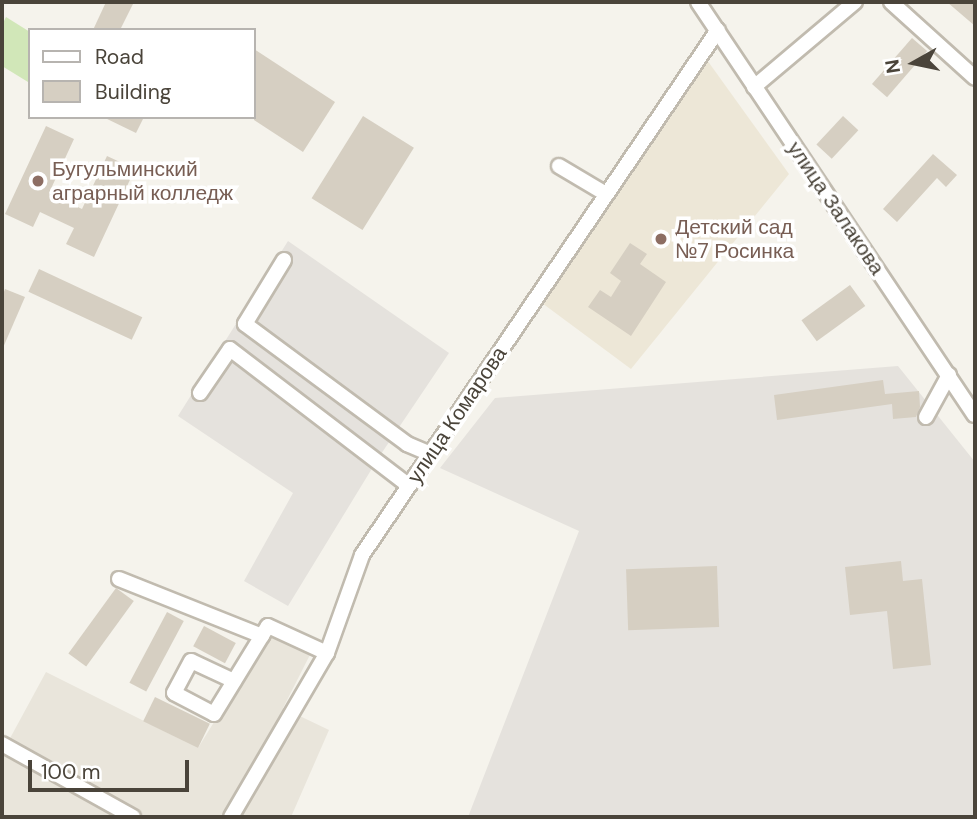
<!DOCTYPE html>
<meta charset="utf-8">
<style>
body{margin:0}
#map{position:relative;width:977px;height:819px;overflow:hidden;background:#f5f3ec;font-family:"DM Sans",sans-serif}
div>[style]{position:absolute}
.residential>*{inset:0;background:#e9e5db}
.industrial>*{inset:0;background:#e5e2dd}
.education>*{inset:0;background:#ede7d7}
.green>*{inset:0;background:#d1e7b8}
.building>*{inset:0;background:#d6cfc2;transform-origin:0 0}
.roads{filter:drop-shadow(2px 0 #c1bbaf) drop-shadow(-2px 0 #c1bbaf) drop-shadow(0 2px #c1bbaf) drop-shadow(0 -2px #c1bbaf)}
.minor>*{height:14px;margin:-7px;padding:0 7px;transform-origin:7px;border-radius:7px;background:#fff}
.dots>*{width:19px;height:19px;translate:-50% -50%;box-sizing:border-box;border:4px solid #fff;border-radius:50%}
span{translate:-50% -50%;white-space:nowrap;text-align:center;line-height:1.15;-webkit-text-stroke:7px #fff;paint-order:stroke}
.education-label{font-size:21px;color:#785e54}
.left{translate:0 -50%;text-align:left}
.street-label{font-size:21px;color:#4a443a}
.frame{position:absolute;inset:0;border:4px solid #4a443a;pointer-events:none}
.legend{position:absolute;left:28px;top:28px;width:228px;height:91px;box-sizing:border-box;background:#fff;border:2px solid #b7b4b0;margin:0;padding:9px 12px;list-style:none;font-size:21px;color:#4a443a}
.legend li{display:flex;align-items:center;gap:14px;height:35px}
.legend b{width:35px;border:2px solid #b7b4b0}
.north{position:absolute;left:879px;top:28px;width:70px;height:70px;-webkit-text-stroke:5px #fff;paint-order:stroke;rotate:261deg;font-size:19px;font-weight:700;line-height:28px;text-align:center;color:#4a443a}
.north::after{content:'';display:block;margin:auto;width:24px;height:32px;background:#4a443a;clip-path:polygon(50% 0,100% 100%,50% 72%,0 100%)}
.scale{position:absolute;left:28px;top:760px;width:161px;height:32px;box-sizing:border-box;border:4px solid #4a443a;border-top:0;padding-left:9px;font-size:21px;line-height:24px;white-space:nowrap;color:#4a443a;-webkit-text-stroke:5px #fff;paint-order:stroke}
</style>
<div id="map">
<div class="residential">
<i style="clip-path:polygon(271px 630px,316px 643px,283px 708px,329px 730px,291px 817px,2px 817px,2px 753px,46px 672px,198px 748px)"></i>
</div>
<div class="industrial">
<i style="clip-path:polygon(288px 241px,449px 353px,379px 457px,288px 606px,244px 581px,293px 493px,178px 416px)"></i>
<i style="clip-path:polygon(898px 366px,975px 462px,975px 817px,468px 817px,579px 531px,440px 468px,495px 398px)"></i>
</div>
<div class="education">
<i style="clip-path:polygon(707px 60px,789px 174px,631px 369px,542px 303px)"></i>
</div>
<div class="green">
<i style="clip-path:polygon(6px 17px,30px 32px,28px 82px,2px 66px,2px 25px)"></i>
</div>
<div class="building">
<i style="clip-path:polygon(106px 2px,134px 2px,120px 30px,93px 30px)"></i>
<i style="clip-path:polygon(947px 2px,975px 2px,975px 26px)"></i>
<i style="left:912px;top:38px;width:20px;height:61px;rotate:41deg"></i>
<i style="clip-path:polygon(254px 49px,335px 102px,303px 152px,254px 120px)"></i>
<i style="left:363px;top:116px;width:60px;height:97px;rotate:32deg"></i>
<i style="left:843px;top:116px;width:21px;height:39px;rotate:43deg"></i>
<i style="clip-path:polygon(103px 117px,144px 117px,136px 133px)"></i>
<i style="clip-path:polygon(46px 126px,74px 139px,49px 193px,82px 209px,107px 156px,135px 169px,94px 257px,66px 244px,74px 228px,40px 212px,33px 227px,5px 214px)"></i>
<i style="clip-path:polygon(933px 154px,957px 175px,946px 187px,937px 178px,897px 222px,883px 209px)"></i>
<i style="clip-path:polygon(630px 243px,647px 254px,640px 264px,666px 282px,631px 336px,588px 307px,600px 290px,611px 297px,621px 281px,610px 273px)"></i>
<i style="left:39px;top:269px;width:114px;height:25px;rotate:25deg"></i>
<i style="left:850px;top:285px;width:26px;height:60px;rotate:54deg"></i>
<i style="clip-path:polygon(5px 289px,25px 297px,2px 350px,2px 297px)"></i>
<i style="clip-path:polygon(883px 380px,885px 394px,919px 391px,920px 407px,916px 417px,893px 419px,892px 404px,777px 420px,774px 395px)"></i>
<i style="clip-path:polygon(901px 561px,903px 581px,922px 579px,931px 665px,893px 669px,887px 611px,850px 615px,845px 567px)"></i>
<i style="left:717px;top:566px;width:61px;height:91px;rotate:88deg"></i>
<i style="left:116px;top:588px;width:22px;height:81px;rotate:36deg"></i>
<i style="left:167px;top:612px;width:19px;height:80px;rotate:28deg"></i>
<i style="left:204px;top:626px;width:36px;height:23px;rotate:28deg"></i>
<i style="left:155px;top:697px;width:61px;height:27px;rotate:26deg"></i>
</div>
<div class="roads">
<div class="minor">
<i style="left:698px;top:2px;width:497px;rotate:56.2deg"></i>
<i style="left:891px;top:2px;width:113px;rotate:42.1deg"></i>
<i style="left:754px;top:87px;width:132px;rotate:-40.1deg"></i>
<i style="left:559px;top:166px;width:55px;rotate:30.8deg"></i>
<i style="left:284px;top:260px;width:75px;rotate:121.4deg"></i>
<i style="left:245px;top:324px;width:202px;rotate:36.5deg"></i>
<i style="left:407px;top:444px;width:25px;rotate:23deg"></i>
<i style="left:200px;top:393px;width:53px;rotate:-55.7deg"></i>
<i style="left:230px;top:349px;width:225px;rotate:37.4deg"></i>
<i style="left:926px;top:417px;width:48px;rotate:-61.3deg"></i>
<i style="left:119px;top:579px;width:154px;rotate:21.7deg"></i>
<i style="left:234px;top:681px;width:47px;rotate:-155.1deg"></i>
<i style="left:191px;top:661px;width:36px;rotate:118deg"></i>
<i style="left:174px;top:693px;width:45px;rotate:27.7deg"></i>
<i style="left:214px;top:714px;width:103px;rotate:-58.5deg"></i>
<i style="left:268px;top:626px;width:65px;rotate:24.6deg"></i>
<i style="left:2px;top:744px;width:150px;rotate:29.1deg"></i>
<i style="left:231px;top:817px;width:190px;rotate:-59.7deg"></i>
<i style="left:327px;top:653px;width:104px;rotate:-70.3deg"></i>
<i style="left:362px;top:555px;width:634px;rotate:-55.86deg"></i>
</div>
</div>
<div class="dots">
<i style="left:38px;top:181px;background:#8d6e63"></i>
<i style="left:661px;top:239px;background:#8d6e63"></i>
</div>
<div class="education-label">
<span class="left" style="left:52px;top:181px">Бугульминский<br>аграрный колледж</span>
<span class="left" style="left:675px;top:239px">Детский сад<br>№7 Росинка</span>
</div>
<div class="street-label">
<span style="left:836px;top:208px;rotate:56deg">улица Залакова</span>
<span style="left:457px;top:415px;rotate:-56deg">улица Комарова</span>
</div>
<div class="frame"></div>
<ul class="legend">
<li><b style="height:9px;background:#fff"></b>Road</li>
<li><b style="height:19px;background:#d6cfc2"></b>Building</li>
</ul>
<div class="north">N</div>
<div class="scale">100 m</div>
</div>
